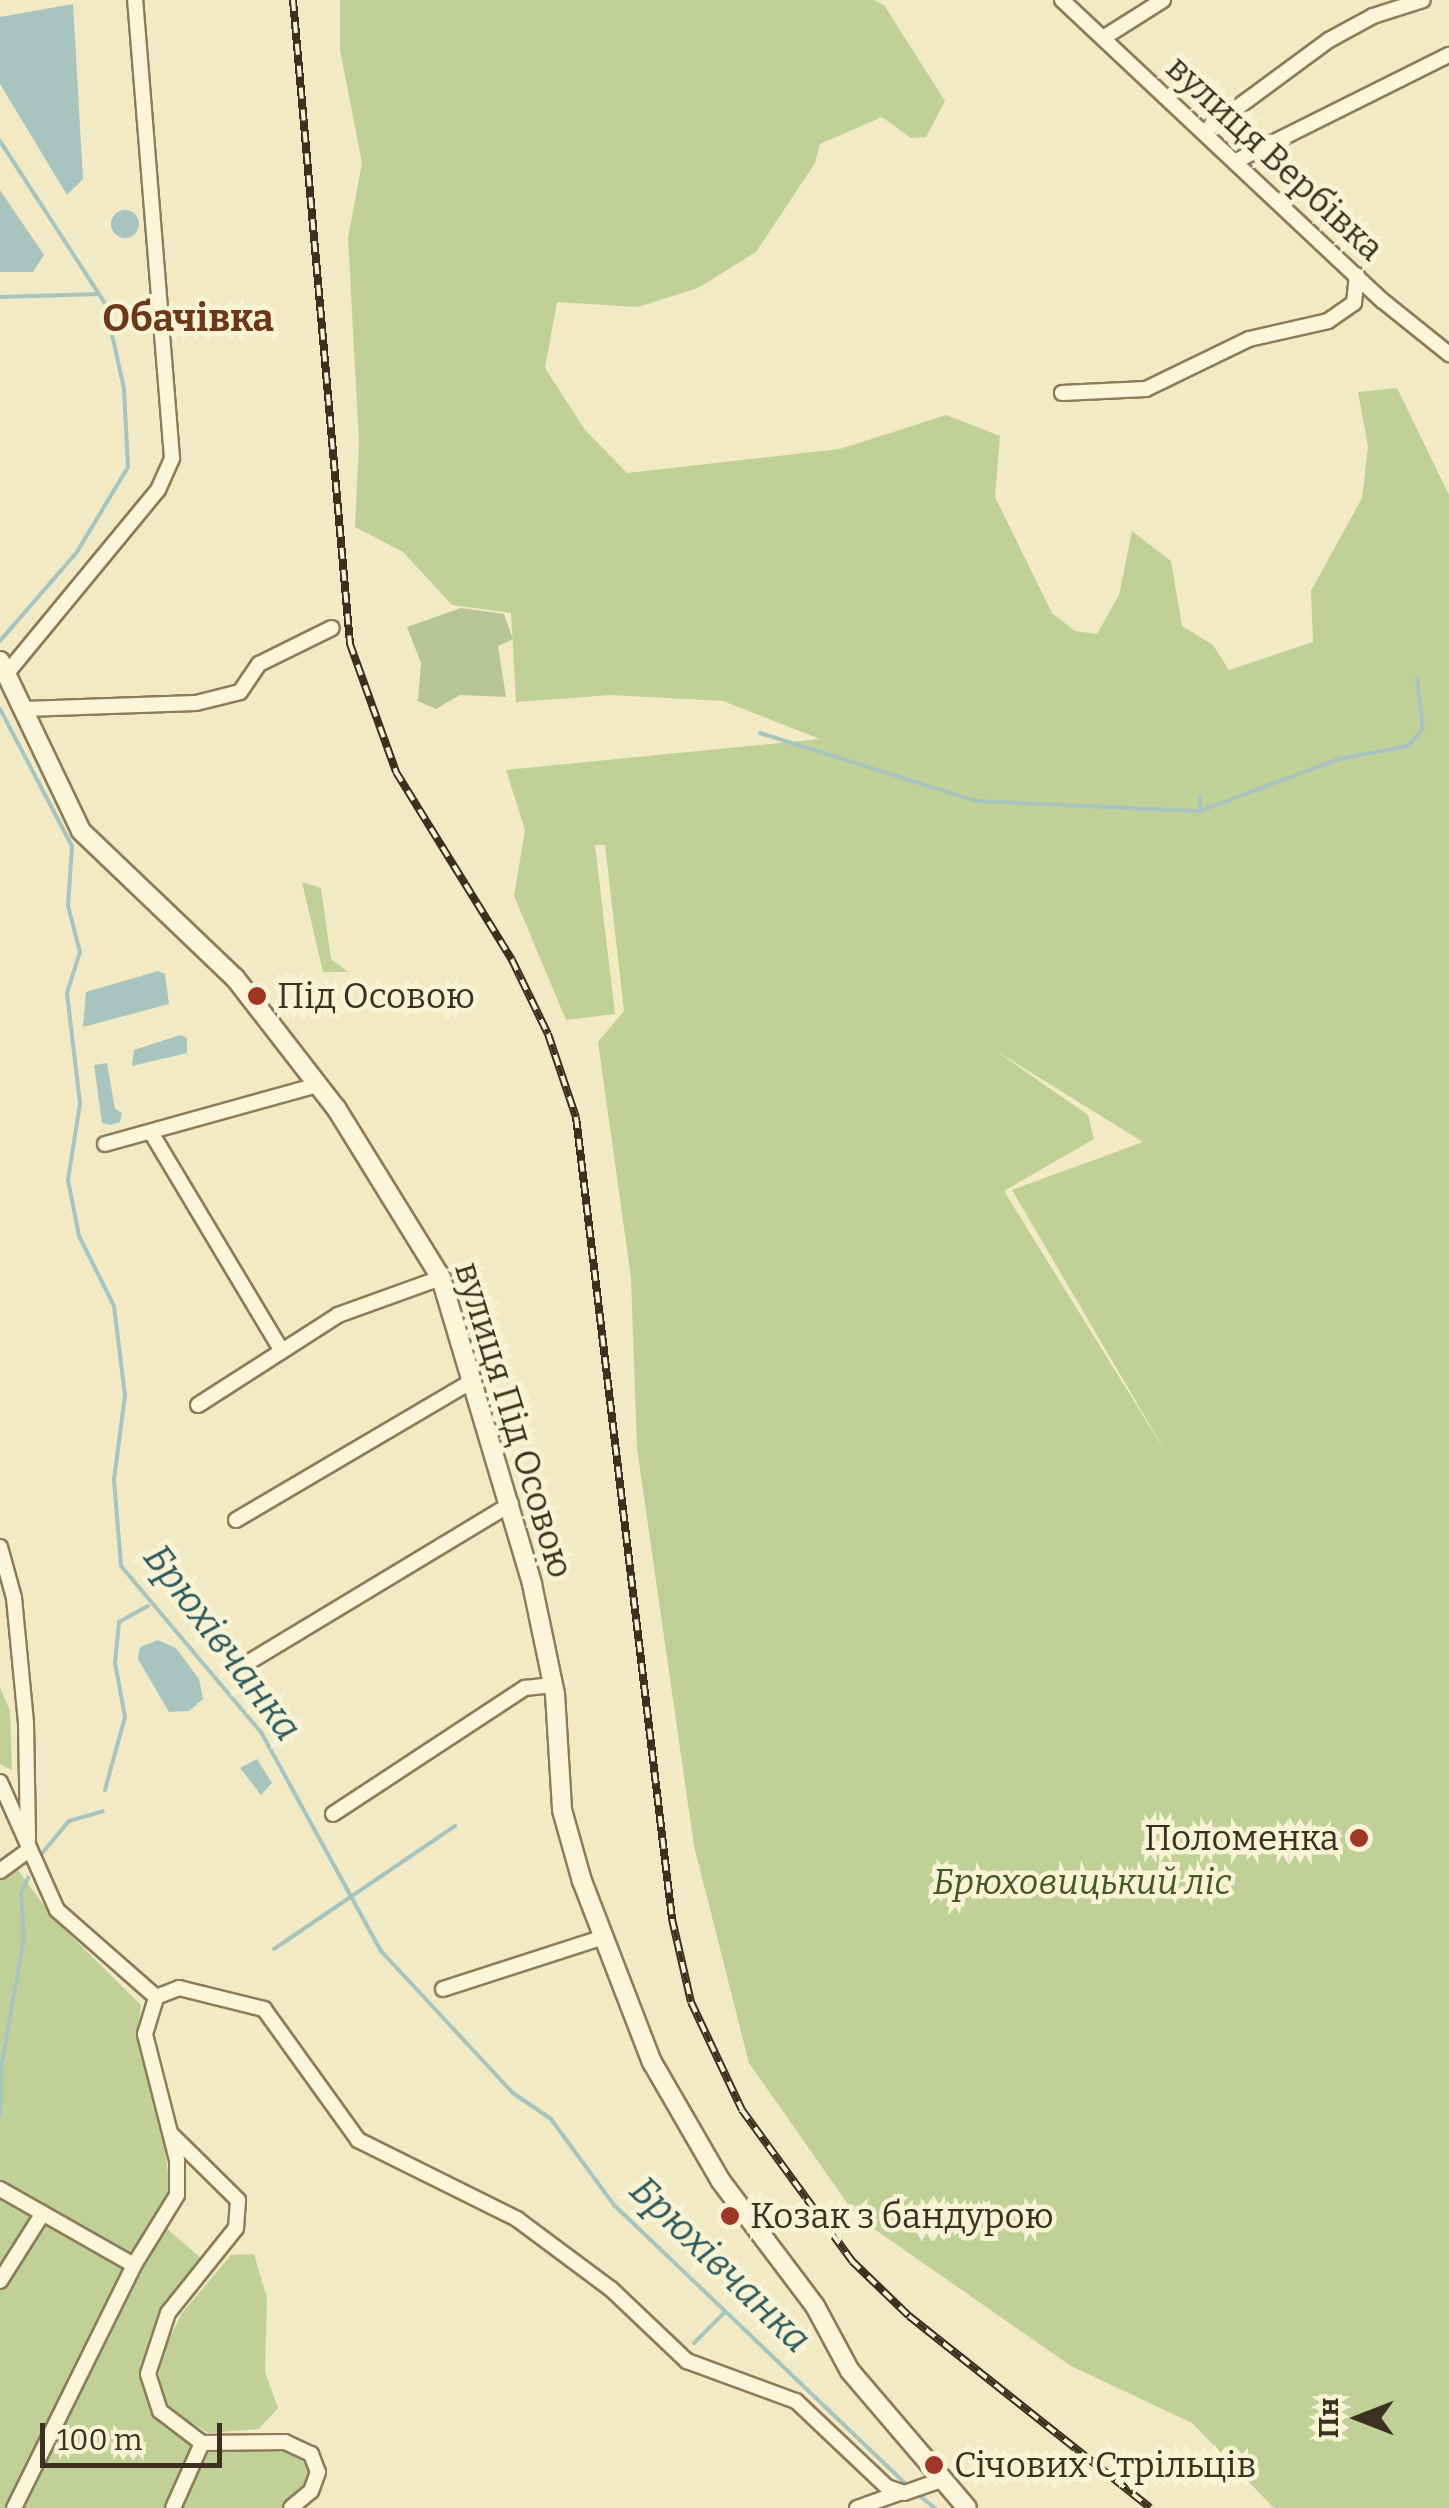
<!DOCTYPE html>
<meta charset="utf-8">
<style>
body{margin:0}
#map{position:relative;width:1449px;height:2508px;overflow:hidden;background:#f1eac5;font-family:Bitter,serif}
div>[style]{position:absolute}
.green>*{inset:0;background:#c1d097}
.cemetery>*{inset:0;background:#b8c497}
.water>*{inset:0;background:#a7c4bf}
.round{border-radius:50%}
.stream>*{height:4px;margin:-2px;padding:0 2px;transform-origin:2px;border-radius:2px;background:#a7c4bf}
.roads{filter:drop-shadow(2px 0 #8d7c59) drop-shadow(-2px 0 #8d7c59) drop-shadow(0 2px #8d7c59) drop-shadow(0 -2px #8d7c59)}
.minor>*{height:14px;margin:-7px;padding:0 7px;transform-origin:7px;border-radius:7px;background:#fbf5d9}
.tertiary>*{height:18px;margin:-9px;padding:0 9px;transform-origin:9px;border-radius:9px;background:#fbf5d9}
.rail>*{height:8px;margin-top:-4px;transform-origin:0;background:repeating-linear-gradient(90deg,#f8f3d5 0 11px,#3c311e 0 22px);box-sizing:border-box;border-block:2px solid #3c311e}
.dots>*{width:28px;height:28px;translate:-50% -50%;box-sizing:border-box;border:5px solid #f8f3d5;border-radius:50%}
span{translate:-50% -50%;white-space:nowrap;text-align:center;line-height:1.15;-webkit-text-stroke:9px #f8f3d5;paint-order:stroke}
.street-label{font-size:35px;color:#3c311e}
.poi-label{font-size:35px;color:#3c311e}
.left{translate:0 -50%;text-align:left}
.right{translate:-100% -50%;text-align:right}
.park-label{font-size:35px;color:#445a24;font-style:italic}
.neighbourhood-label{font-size:38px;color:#6b381b;font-weight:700}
.water-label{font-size:38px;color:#2d595d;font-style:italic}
.north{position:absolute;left:1309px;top:2368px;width:100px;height:100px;-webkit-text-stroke:8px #f8f3d5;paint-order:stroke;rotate:270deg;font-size:28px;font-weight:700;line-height:40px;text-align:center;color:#3c311e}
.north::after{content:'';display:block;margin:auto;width:35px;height:45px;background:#3c311e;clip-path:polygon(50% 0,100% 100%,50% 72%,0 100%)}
.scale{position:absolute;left:40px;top:2423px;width:182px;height:45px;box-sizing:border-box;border:5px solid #3c311e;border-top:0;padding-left:12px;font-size:30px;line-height:35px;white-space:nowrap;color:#3c311e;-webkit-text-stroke:8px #f8f3d5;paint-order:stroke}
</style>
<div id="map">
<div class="green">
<i style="clip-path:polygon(evenodd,340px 0,874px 0,884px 5px,945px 101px,926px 137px,911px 138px,882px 117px,820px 144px,815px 163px,756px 252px,698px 288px,638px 307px,557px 302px,545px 368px,585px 430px,627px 473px,840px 449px,946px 415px,1000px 436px,995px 497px,1052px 613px,1075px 631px,1097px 634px,1119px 595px,1132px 531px,1171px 561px,1182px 626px,1213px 645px,1229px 670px,1313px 642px,1311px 591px,1362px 498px,1368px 446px,1358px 392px,1397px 388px,1449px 495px,1449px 2508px,1274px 2508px,1192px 2423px,1071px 2366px,857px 2217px,749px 2063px,694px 1846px,637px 1448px,631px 1278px,598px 1042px,624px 1011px,605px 845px,595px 845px,615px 1014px,566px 1020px,514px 896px,525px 830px,506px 770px,820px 739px,723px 701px,611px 695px,516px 702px,511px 613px,452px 605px,403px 552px,355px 527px,359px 442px,348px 238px,362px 163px,340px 50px,340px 0,993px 1049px,1143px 1142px,1012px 1190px,1168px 1456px,1004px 1191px,1094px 1139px,1088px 1115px,993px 1049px)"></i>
<i style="clip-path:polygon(302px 882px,321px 888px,331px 959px,348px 972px,323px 972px)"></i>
<i style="clip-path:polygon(0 1687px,10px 1711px,12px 1770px,0 1764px)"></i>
<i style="clip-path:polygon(12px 1862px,55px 1920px,141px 2005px,137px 2039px,160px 2112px,170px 2188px,164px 2226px,204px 2261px,164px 2309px,144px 2375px,156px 2415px,196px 2446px,286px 2447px,317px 2473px,289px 2508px,0 2508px,0 1872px)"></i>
<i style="clip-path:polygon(254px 2254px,267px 2298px,265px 2372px,278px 2408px,259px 2429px,208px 2433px,171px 2410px,158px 2385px,161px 2355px,182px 2313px,231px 2255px)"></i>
</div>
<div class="cemetery">
<i style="clip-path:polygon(461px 608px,504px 614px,513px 639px,498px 646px,506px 697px,460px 695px,436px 709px,418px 701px,421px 663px,407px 627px)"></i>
</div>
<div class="water">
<i style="clip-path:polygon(73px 4px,83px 179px,67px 195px,0 84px,0 17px)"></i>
<i style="clip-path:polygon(0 190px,44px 255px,33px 272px,0 272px)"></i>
<i class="round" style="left:111px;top:210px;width:28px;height:28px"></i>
<i style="clip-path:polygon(158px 971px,165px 974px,169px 1004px,83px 1027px,86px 992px)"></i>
<i style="clip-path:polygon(180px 1035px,187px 1038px,187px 1053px,132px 1066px,134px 1050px)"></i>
<i style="clip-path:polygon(107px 1063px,115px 1109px,122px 1113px,120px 1122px,111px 1125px,102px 1123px,94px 1065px)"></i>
<i style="clip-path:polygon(158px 1640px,176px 1648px,199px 1679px,203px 1699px,189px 1711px,169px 1712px,138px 1659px,140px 1647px)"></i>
<i style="clip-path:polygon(257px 1759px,272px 1783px,261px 1795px,240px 1768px)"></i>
</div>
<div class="stream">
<i style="left:0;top:141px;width:193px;rotate:57.1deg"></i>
<i style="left:105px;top:303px;width:88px;rotate:77.5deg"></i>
<i style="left:124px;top:389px;width:78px;rotate:87.1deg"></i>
<i style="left:128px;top:467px;width:99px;rotate:121deg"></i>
<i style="left:77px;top:552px;width:118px;rotate:130.9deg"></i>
<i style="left:0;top:297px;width:99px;rotate:-1.7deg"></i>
<i style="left:0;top:709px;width:155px;rotate:62.3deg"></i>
<i style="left:72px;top:846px;width:60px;rotate:93.8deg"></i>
<i style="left:68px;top:906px;width:48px;rotate:75.4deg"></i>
<i style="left:80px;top:952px;width:43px;rotate:107.6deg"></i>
<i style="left:67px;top:993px;width:112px;rotate:83.3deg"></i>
<i style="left:80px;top:1104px;width:77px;rotate:99deg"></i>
<i style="left:68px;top:1180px;width:57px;rotate:78.9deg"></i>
<i style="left:79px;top:1236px;width:78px;rotate:63.4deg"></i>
<i style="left:114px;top:1306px;width:90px;rotate:83deg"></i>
<i style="left:125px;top:1395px;width:86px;rotate:97.4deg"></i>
<i style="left:114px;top:1480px;width:86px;rotate:85.3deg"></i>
<i style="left:121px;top:1566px;width:217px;rotate:49.9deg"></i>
<i style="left:261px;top:1732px;width:250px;rotate:61.3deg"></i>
<i style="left:381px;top:1951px;width:194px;rotate:47.1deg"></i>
<i style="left:513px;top:2093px;width:46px;rotate:34.4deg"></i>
<i style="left:551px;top:2119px;width:107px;rotate:53.8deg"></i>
<i style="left:614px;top:2205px;width:407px;rotate:43.7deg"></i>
<i style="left:760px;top:733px;width:226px;rotate:17.5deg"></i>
<i style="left:976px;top:801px;width:224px;rotate:2.6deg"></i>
<i style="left:1200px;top:811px;width:147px;rotate:-20.6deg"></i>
<i style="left:1338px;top:759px;width:71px;rotate:-10.5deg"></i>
<i style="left:1408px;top:746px;width:23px;rotate:-49deg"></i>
<i style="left:1423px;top:729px;width:51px;rotate:-96.7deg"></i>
<i style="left:1200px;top:811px;width:15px;rotate:-90deg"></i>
<i style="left:105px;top:1790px;width:76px;rotate:-74.7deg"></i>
<i style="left:125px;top:1717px;width:55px;rotate:-100.5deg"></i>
<i style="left:115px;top:1663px;width:41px;rotate:-84.4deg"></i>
<i style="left:119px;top:1622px;width:33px;rotate:-29deg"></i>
<i style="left:39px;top:1857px;width:47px;rotate:-50.2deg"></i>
<i style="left:69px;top:1821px;width:35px;rotate:-16deg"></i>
<i style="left:274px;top:1949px;width:219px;rotate:-34.2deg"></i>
<i style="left:0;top:2116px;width:48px;rotate:-88.8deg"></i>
<i style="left:1px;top:2068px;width:133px;rotate:-80deg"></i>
<i style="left:24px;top:1937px;width:44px;rotate:-93.9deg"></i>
<i style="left:21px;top:1893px;width:17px;rotate:-65deg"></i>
<i style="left:694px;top:2343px;width:44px;rotate:-45deg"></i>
<i style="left:915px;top:2492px;width:26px;rotate:39deg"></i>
</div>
<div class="roads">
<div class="minor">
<i style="left:1062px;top:0;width:440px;rotate:43.2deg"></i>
<i style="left:1383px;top:301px;width:85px;rotate:38.8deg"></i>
<i style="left:1103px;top:38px;width:71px;rotate:-32.3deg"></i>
<i style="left:1204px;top:132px;width:155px;rotate:-36.4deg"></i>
<i style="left:1329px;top:40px;width:50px;rotate:-28.6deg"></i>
<i style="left:1373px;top:16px;width:52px;rotate:-17.7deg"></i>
<i style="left:1236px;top:161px;width:238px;rotate:-26.5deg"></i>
<i style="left:1062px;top:393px;width:84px;rotate:-2.7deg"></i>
<i style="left:1146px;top:389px;width:114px;rotate:-25.9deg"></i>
<i style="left:1249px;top:339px;width:81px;rotate:-12.8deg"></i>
<i style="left:1328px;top:321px;width:32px;rotate:-35deg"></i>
<i style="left:1354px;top:303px;width:28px;rotate:-84deg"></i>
<i style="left:7px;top:673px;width:237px;rotate:-50.5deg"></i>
<i style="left:158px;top:490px;width:35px;rotate:-66deg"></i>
<i style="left:172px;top:458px;width:459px;rotate:-94.6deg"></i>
<i style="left:25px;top:709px;width:171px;rotate:-2deg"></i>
<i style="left:196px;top:703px;width:45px;rotate:-14deg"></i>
<i style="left:240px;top:692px;width:34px;rotate:-56deg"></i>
<i style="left:259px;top:664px;width:81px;rotate:-26.3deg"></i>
<i style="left:152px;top:1134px;width:253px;rotate:59.1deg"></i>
<i style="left:105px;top:1144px;width:221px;rotate:-15.5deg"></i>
<i style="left:198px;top:1405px;width:166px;rotate:-32.7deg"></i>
<i style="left:338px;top:1315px;width:109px;rotate:-19.8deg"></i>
<i style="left:236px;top:1520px;width:276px;rotate:-30.5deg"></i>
<i style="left:0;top:1547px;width:53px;rotate:74.6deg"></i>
<i style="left:14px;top:1598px;width:126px;rotate:84.5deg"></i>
<i style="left:26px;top:1723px;width:117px;rotate:89deg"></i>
<i style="left:244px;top:1665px;width:312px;rotate:-31.1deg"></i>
<i style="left:0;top:1782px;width:140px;rotate:66deg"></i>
<i style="left:57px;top:1910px;width:132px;rotate:41.3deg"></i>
<i style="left:156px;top:1997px;width:25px;rotate:-21deg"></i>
<i style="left:179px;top:1988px;width:88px;rotate:13.9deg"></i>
<i style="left:264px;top:2009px;width:161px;rotate:54.3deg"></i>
<i style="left:358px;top:2140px;width:178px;rotate:26.4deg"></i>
<i style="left:517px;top:2219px;width:117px;rotate:36.7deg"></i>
<i style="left:611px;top:2289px;width:105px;rotate:43.5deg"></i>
<i style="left:687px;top:2361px;width:116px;rotate:20.2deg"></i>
<i style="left:796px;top:2401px;width:125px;rotate:43.4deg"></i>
<i style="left:887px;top:2487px;width:18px;rotate:19deg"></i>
<i style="left:904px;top:2493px;width:37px;rotate:-19deg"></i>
<i style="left:333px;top:1814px;width:230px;rotate:-33.3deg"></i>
<i style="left:525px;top:1688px;width:28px;rotate:-6deg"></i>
<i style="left:0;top:1871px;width:34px;rotate:-36deg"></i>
<i style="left:443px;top:1989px;width:169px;rotate:-17.9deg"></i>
<i style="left:171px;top:2134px;width:94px;rotate:44.6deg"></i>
<i style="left:238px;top:2200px;width:28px;rotate:94deg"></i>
<i style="left:236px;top:2228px;width:109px;rotate:128.7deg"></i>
<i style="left:168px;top:2313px;width:64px;rotate:108.2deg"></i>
<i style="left:148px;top:2374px;width:39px;rotate:72deg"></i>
<i style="left:160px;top:2411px;width:53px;rotate:37.3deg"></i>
<i style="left:202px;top:2443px;width:71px;rotate:114deg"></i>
<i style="left:0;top:2189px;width:154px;rotate:29.6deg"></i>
<i style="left:0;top:2281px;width:80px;rotate:-57.7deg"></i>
<i style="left:202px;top:2443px;width:83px;rotate:-0.7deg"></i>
<i style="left:285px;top:2442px;width:29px;rotate:25deg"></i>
<i style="left:311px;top:2454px;width:19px;rotate:69deg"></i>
<i style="left:318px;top:2472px;width:20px;rotate:110deg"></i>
<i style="left:311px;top:2491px;width:26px;rotate:140deg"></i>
<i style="left:14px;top:2508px;width:271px;rotate:-63.7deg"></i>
<i style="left:134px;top:2265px;width:82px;rotate:-58.4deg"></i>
<i style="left:177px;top:2195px;width:35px;rotate:-90deg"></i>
<i style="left:177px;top:2160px;width:130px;rotate:-104.3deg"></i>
<i style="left:145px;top:2034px;width:39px;rotate:-73deg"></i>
<i style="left:857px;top:2508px;width:45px;rotate:-19.7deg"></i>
</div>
<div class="tertiary">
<i style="left:0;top:661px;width:188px;rotate:64.5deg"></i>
<i style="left:81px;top:831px;width:213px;rotate:43.7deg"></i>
<i style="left:235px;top:978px;width:165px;rotate:52.2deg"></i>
<i style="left:336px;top:1108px;width:200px;rotate:58.3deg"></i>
<i style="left:441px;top:1278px;width:319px;rotate:73.4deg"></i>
<i style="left:532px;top:1584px;width:112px;rotate:78.2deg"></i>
<i style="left:555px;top:1694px;width:116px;rotate:86.5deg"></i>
<i style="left:562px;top:1810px;width:74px;rotate:74.3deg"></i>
<i style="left:582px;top:1881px;width:194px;rotate:68.9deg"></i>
<i style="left:652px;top:2062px;width:136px;rotate:60deg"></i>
<i style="left:720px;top:2180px;width:158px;rotate:53deg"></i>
<i style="left:815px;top:2306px;width:74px;rotate:61.7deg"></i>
<i style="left:850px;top:2371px;width:180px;rotate:49.5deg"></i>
</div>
</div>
<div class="rail">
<i style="left:293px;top:0;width:647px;rotate:84.94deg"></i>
<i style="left:350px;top:644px;width:136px;rotate:70.2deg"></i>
<i style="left:396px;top:772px;width:221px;rotate:58.3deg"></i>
<i style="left:512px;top:960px;width:82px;rotate:64.1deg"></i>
<i style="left:548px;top:1034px;width:88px;rotate:71.4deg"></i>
<i style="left:576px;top:1117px;width:808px;rotate:83.17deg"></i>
<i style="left:672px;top:1919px;width:85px;rotate:77.1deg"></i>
<i style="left:691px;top:2002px;width:119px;rotate:64.7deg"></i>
<i style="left:742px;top:2110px;width:187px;rotate:53.9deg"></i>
<i style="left:852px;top:2261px;width:79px;rotate:44deg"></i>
<i style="left:909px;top:2316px;width:308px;rotate:38.5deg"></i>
</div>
<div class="dots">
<i style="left:257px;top:996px;background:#9f3726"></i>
<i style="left:1359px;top:1838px;background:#9f3726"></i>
<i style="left:730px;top:2216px;background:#9f3726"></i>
<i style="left:934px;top:2465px;background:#9f3726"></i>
</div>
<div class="street-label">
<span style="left:1275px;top:158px;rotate:43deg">вулиця Вербівка</span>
<span style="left:514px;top:1420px;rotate:73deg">вулиця Під Осовою</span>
</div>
<div class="poi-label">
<span class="left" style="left:277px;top:996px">Під Осовою</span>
<span class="right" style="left:1339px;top:1838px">Поломенка</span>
<span class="left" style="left:750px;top:2216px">Козак з бандурою</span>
<span class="left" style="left:954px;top:2465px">Січових Стрільців</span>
</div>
<div class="park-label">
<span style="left:1082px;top:1882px">Брюховицький ліс</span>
</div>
<div class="neighbourhood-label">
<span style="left:188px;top:319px">Обачівка</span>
</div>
<div class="water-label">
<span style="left:222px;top:1643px;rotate:53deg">Брюхівчанка</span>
<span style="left:720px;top:2265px;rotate:44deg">Брюхівчанка</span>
</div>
<div class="north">Пн</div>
<div class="scale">100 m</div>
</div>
